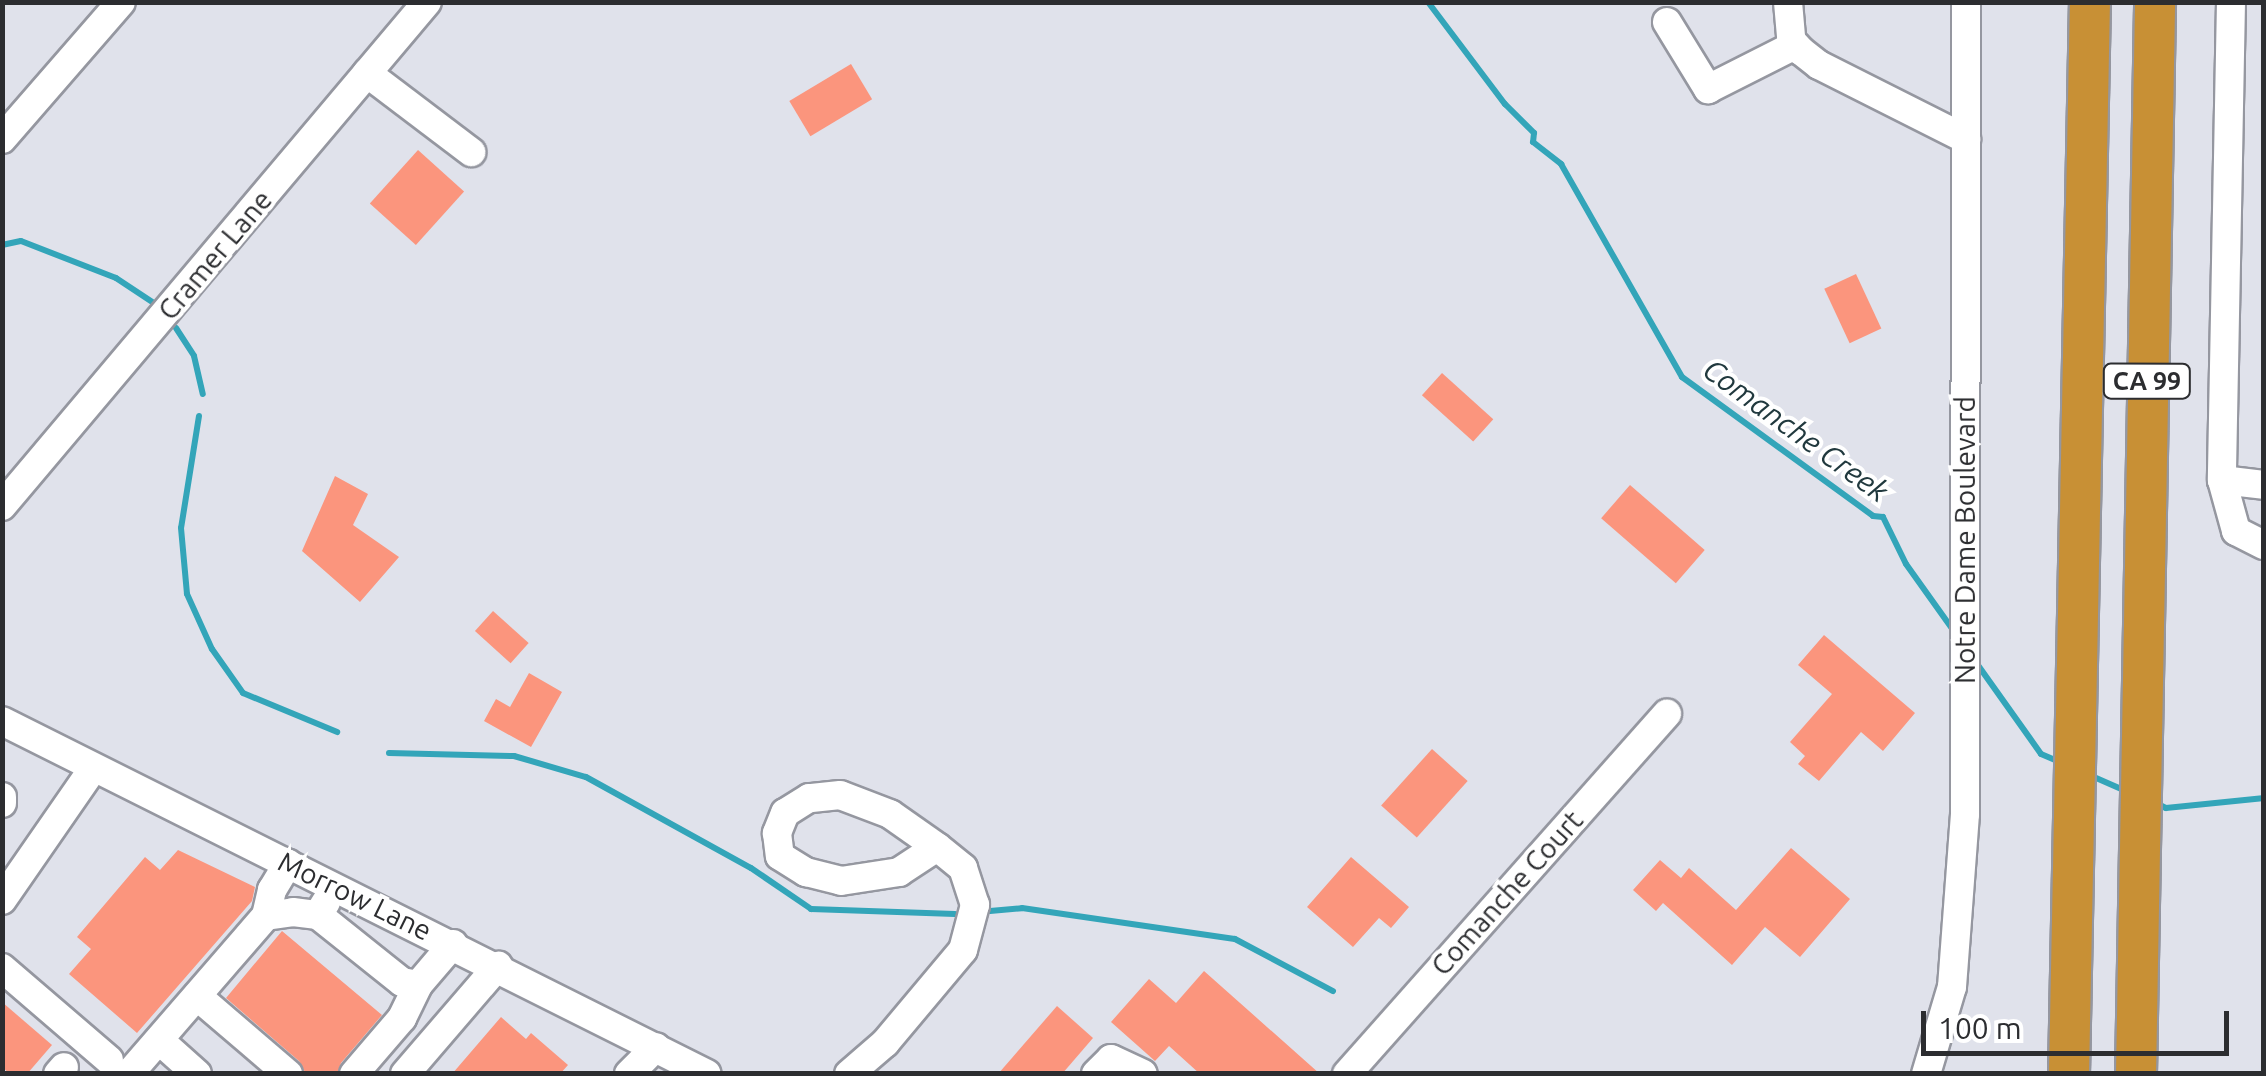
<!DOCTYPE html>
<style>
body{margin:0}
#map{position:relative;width:2266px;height:1076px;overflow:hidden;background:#e0e2eb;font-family:Ubuntu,sans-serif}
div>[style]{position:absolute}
.stream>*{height:6px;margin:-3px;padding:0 3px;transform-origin:3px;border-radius:3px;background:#33a5b9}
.building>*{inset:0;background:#fb957d;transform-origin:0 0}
.roads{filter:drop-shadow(2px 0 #9597a0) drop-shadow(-2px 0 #9597a0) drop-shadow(0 2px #9597a0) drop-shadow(0 -2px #9597a0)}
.minor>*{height:28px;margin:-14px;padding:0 14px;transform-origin:14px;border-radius:14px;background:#fff}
.highway>*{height:40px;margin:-20px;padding:0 20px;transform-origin:20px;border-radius:20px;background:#c89035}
span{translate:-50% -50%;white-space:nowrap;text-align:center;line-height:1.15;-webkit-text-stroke:8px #fff;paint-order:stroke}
.shield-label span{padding:2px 8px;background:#fff;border:2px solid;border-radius:8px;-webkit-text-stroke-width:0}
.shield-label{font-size:25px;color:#2c2d30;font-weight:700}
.street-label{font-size:28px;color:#2c2d30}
.water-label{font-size:30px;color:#21393e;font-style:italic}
.frame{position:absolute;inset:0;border:5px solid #2c2d30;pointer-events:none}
.scale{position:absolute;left:1921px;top:1011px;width:308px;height:45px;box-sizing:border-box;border:5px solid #2c2d30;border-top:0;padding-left:12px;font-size:30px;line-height:35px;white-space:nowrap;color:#2c2d30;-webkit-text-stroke:8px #fff;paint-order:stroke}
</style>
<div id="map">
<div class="stream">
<i style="left:1428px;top:2px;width:128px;rotate:53deg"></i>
<i style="left:1505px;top:104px;width:41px;rotate:45deg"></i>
<i style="left:1534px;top:133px;width:9px;rotate:96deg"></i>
<i style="left:1533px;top:142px;width:36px;rotate:38deg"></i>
<i style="left:1561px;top:164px;width:245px;rotate:60.4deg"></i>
<i style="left:1682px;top:377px;width:236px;rotate:36deg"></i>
<i style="left:1873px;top:516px;width:10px;rotate:6deg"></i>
<i style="left:1883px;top:517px;width:52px;rotate:63.9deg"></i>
<i style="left:1906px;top:564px;width:86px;rotate:54.5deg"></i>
<i style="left:2px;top:245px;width:19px;rotate:-12deg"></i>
<i style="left:21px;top:241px;width:102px;rotate:21.3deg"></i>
<i style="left:116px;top:278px;width:53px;rotate:33.4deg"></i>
<i style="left:176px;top:328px;width:33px;rotate:57deg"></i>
<i style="left:194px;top:356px;width:39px;rotate:77deg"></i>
<i style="left:199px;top:416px;width:113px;rotate:99.1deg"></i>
<i style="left:181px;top:528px;width:66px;rotate:84.8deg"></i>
<i style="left:187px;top:594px;width:60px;rotate:65.6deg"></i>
<i style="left:212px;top:649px;width:54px;rotate:54.8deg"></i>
<i style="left:243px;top:693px;width:102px;rotate:22.5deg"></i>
<i style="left:1975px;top:661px;width:114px;rotate:54.6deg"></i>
<i style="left:2041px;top:754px;width:23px;rotate:23deg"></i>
<i style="left:389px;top:753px;width:125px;rotate:1.4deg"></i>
<i style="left:514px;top:756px;width:75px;rotate:16.3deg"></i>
<i style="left:586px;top:777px;width:188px;rotate:28.9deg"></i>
<i style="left:751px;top:868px;width:73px;rotate:34.3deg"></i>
<i style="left:811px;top:909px;width:144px;rotate:2deg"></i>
<i style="left:2087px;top:774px;width:43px;rotate:23.6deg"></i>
<i style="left:2156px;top:803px;width:11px;rotate:27deg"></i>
<i style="left:2166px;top:808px;width:99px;rotate:-5.8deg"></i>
<i style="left:990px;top:911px;width:32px;rotate:-5deg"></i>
<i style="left:1022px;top:908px;width:215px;rotate:8.3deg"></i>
<i style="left:1235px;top:939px;width:111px;rotate:28deg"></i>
</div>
<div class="building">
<i style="left:851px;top:64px;width:41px;height:72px;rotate:59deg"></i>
<i style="left:418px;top:150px;width:62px;height:72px;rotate:42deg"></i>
<i style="left:1856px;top:274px;width:60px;height:35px;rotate:65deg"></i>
<i style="left:1442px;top:373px;width:69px;height:30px;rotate:42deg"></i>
<i style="clip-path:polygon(335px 476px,368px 494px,353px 525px,399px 557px,360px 602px,302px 551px)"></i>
<i style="left:1630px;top:485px;width:99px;height:44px;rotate:41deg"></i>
<i style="left:493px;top:611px;width:48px;height:27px;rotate:42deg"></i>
<i style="clip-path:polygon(1824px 635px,1915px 713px,1883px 751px,1861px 732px,1819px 781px,1798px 764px,1805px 756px,1790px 742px,1832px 694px,1798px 665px)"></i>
<i style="clip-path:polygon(529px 673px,562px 692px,531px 747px,484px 721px,496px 699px,510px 707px)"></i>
<i style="left:1432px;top:749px;width:48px;height:76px;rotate:42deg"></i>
<i style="clip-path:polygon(1791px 848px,1850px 899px,1800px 957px,1765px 927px,1732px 965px,1663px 903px,1656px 911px,1633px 890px,1660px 860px,1681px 878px,1689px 868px,1736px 910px)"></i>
<i style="clip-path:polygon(178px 850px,255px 887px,252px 901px,137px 1033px,69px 974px,91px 949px,77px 937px,145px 857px,160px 870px)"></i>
<i style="clip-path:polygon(1351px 857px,1409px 907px,1391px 928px,1379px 918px,1353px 947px,1307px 907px)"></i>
<i style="clip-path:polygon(282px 931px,382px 1015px,341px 1063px,337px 1074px,306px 1074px,299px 1061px,226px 998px)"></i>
<i style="clip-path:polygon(1204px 971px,1320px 1074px,1200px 1074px,1169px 1046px,1155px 1061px,1111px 1022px,1149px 979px,1176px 1003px)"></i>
<i style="clip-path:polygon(2px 1002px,52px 1045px,27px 1074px,10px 1074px,2px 1067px)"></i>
<i style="clip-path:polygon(1057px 1006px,1093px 1038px,1062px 1074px,998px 1074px)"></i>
<i style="clip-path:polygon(501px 1017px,526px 1039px,531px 1033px,568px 1065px,560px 1074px,452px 1074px)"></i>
</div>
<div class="roads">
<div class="minor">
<i style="left:1788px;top:2px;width:38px;rotate:85deg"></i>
<i style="left:1791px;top:40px;width:15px;rotate:48deg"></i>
<i style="left:1801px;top:51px;width:23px;rotate:38deg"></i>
<i style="left:1819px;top:65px;width:165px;rotate:26.7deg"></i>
<i style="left:2231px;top:2px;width:478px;rotate:91.1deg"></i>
<i style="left:2222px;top:480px;width:53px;rotate:74.6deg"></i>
<i style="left:2236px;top:531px;width:31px;rotate:27deg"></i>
<i style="left:1667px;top:22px;width:79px;rotate:58.5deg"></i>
<i style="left:1708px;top:89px;width:97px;rotate:-26.8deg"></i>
<i style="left:367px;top:73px;width:131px;rotate:37.2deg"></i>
<i style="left:2px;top:139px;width:181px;rotate:-49deg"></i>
<i style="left:2222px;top:480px;width:42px;rotate:6.8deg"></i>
<i style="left:2px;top:506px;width:659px;rotate:-49.86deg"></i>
<i style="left:2px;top:721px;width:788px;rotate:26.6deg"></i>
<i style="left:2px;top:797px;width:6px;rotate:90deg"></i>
<i style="left:2px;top:900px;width:158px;rotate:-55.3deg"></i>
<i style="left:326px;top:902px;width:15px;rotate:122deg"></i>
<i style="left:318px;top:915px;width:107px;rotate:38.6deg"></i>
<i style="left:402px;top:982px;width:16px;rotate:11deg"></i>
<i style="left:418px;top:985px;width:54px;rotate:-49.5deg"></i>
<i style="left:266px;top:916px;width:27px;rotate:-77deg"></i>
<i style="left:272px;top:890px;width:31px;rotate:-59deg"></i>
<i style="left:2px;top:968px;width:141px;rotate:40.7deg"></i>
<i style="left:197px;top:996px;width:120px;rotate:40.6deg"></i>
<i style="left:159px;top:1040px;width:51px;rotate:41.8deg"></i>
<i style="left:58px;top:1074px;width:9px;rotate:-49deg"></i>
<i style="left:129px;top:1074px;width:209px;rotate:-49.1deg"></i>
<i style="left:266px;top:916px;width:27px;rotate:-8deg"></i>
<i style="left:293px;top:912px;width:25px;rotate:7deg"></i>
<i style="left:354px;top:1074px;width:74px;rotate:-49.4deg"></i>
<i style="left:402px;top:1018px;width:37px;rotate:-64deg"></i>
<i style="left:405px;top:1074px;width:143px;rotate:-49.3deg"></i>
<i style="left:629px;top:1074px;width:38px;rotate:-45deg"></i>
<i style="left:849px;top:1074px;width:48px;rotate:-40.7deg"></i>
<i style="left:885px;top:1043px;width:121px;rotate:-50deg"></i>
<i style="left:963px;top:950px;width:47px;rotate:-75.1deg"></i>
<i style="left:975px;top:905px;width:39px;rotate:-108deg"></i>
<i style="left:963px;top:868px;width:33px;rotate:-141deg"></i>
<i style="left:937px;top:847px;width:57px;rotate:-144.9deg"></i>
<i style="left:890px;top:814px;width:53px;rotate:-159.2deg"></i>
<i style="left:840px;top:795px;width:31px;rotate:174deg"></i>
<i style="left:809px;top:798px;width:28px;rotate:148deg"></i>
<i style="left:785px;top:813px;width:22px;rotate:112deg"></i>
<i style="left:777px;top:833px;width:23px;rotate:83deg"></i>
<i style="left:780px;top:856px;width:31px;rotate:32deg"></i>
<i style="left:806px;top:872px;width:36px;rotate:14deg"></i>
<i style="left:841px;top:881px;width:59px;rotate:-8.8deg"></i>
<i style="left:899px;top:872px;width:45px;rotate:-33.3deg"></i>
<i style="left:1096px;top:1074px;width:21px;rotate:-45deg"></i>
<i style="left:1111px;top:1059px;width:35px;rotate:25deg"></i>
<i style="left:1347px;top:1074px;width:482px;rotate:-48.4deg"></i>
<i style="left:1926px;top:1074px;width:91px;rotate:-73.4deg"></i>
<i style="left:1952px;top:987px;width:173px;rotate:-85.7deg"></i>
<i style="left:1965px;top:814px;width:812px;rotate:-89.93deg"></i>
</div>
<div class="highway">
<i style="left:2069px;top:1074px;width:1072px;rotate:-88.88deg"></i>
<i style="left:2136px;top:1074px;width:1072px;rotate:-88.98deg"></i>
</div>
</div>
<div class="shield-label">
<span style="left:2147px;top:381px">CA 99</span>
</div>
<div class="street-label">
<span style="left:215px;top:255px;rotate:-50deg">Cramer Lane</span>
<span style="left:1965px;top:540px;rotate:-90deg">Notre Dame Boulevard</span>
<span style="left:1507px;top:893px;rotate:-48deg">Comanche Court</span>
<span style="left:355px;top:896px;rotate:26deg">Morrow Lane</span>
</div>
<div class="water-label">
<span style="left:1796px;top:430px;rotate:36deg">Comanche Creek</span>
</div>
<div class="frame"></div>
<div class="scale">100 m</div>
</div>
